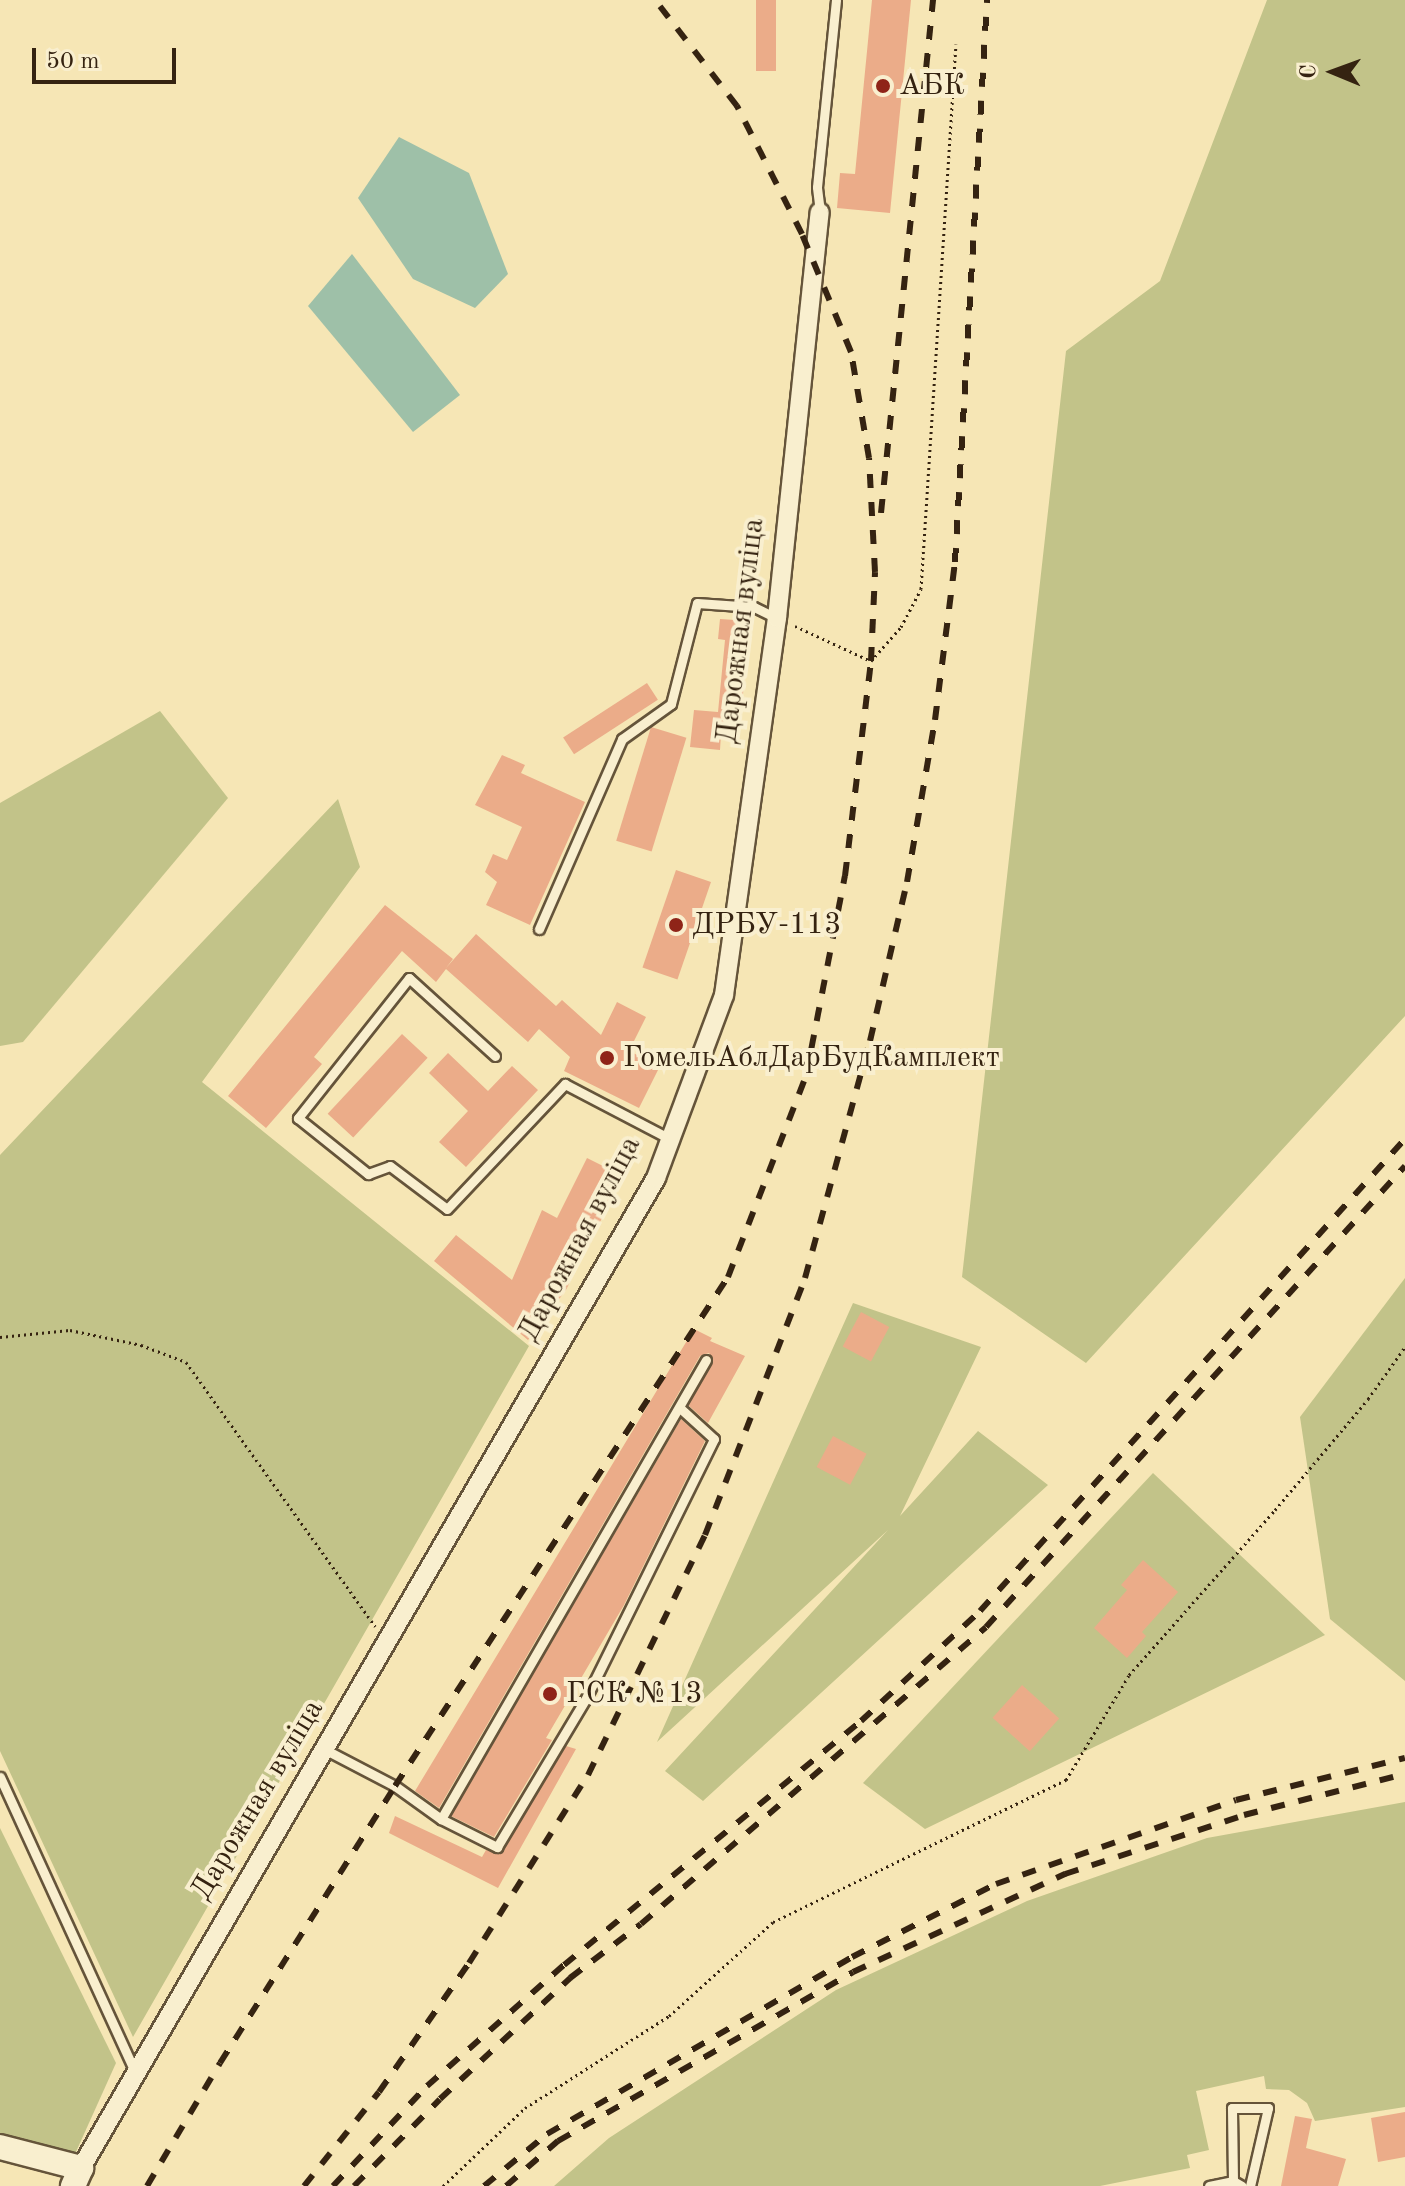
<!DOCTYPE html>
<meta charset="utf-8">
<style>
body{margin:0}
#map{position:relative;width:1405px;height:2186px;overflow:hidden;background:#f6e6b5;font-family:"Old Standard TT",serif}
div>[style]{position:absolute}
.green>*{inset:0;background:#c2c389}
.water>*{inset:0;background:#9ec0a8}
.building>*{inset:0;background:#ebac89;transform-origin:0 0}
.path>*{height:3px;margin-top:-1.5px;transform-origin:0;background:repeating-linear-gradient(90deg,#352311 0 2px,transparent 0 6px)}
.roads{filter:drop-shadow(2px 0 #65543a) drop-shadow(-2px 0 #65543a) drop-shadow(0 2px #65543a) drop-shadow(0 -2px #65543a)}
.service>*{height:9px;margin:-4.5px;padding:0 4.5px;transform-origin:4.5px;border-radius:4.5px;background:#f9efcf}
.minor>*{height:18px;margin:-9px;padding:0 9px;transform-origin:9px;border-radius:9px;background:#f9efcf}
.tertiary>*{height:24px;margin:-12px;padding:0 12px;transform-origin:12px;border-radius:12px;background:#f9efcf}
.rail>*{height:6px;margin-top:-3px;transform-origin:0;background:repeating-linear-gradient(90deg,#352311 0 14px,transparent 0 28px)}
.dots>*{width:22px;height:22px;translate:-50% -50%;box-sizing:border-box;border:4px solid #f9efcf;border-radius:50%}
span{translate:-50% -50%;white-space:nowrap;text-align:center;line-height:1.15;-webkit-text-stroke:8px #f9efcf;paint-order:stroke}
.poi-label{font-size:30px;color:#352311}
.left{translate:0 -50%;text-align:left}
.street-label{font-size:30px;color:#352311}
.north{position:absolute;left:1293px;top:32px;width:80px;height:80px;-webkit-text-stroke:6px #f9efcf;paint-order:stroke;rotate:271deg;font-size:22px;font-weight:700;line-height:32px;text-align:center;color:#352311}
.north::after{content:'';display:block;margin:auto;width:28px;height:36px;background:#352311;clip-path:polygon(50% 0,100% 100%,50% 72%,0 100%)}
.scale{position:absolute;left:32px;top:48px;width:144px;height:36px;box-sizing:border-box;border:4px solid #352311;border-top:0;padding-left:10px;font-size:24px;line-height:28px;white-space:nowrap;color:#352311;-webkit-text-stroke:6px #f9efcf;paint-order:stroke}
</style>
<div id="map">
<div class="green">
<i style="clip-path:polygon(1267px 0,1405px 0,1405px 1016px,1086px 1363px,962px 1277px,1066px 351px,1160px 281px)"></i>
<i style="clip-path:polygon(160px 711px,228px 798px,23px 1042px,0 1046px,0 803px)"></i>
<i style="clip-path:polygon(338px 799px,360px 867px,202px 1082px,529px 1346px,133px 2037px,0 1751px,0 1155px)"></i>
<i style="clip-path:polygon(1405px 1278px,1405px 1681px,1330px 1619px,1300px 1417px)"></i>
<i style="clip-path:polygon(853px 1303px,981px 1347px,900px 1516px,978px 1431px,1048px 1485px,703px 1801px,665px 1771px,888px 1530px,657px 1742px)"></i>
<i style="clip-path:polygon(1153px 1473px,1325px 1635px,925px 1829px,863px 1783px)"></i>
<i style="clip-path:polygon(1405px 1802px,1405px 2107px,1315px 2121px,1307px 2103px,1289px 2090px,1266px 2089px,1264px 2076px,1196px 2091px,1209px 2150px,1187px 2155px,1190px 2168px,1100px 2186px,554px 2186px,609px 2138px,836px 1990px,1027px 1901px,1207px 1838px)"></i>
<i style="clip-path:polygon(0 1828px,116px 2063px,75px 2154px,0 2135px)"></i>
</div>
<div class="water">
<i style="clip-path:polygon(399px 137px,469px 173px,508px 274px,475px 308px,413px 279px,358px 198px)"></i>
<i style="clip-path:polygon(352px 254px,460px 395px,413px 432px,308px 306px)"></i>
</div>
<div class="building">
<i style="left:756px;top:0;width:20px;height:71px"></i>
<i style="clip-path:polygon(872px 0,911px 0,890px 213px,837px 208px,840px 173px,855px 174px)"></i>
<i style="clip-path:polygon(720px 619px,750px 621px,739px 736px,721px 734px,720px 750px,690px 747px,694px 710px,718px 712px,725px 640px,718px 639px)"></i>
<i style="left:647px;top:683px;width:20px;height:100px;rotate:57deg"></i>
<i style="left:651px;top:727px;width:37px;height:119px;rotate:17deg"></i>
<i style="clip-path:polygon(502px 755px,525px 765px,521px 773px,585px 802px,530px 925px,486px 905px,497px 882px,485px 872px,493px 854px,507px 860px,522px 827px,475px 805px)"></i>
<i style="left:676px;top:870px;width:37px;height:103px;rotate:19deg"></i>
<i style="clip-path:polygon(385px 905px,453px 959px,446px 968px,476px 934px,556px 1006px,562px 1000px,601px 1035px,617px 1002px,646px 1017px,629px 1051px,660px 1066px,639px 1108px,564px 1071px,570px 1057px,539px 1029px,528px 1042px,446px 969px,436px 982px,402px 951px,314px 1057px,322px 1064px,266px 1128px,228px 1096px)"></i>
<i style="left:402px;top:1034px;width:35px;height:109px;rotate:43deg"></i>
<i style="clip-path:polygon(448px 1053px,488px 1091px,512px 1066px,538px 1090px,466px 1167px,439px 1142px,468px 1111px,429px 1073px)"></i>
<i style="clip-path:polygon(587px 1158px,623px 1176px,566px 1290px,528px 1340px,434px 1261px,456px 1235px,512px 1280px,542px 1210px,557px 1218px)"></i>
<i style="left:861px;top:1312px;width:32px;height:39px;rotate:28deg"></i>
<i style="clip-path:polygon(694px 1329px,712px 1338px,710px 1341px,745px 1356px,708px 1423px,688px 1405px,713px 1361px,709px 1353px,700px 1356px,439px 1808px,415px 1791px)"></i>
<i style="clip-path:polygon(681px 1419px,705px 1441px,624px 1605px,546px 1738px,552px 1740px,494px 1837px,451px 1816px)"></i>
<i style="left:833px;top:1436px;width:38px;height:35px;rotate:28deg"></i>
<i style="clip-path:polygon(1143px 1560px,1178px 1592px,1142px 1632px,1146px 1636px,1127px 1658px,1094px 1628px,1127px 1590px,1121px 1585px)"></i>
<i style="left:1022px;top:1685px;width:50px;height:44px;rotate:42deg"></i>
<i style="clip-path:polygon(566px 1746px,576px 1749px,498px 1888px,389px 1833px,395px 1816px,482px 1857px,486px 1850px,500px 1854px)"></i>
<i style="clip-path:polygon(1405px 2112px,1405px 2157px,1378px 2162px,1371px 2118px)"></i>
<i style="clip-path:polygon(1295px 2116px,1312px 2119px,1306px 2148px,1346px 2159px,1338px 2186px,1281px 2186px)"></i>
</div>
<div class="path">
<i style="left:795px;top:626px;width:84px;rotate:24.7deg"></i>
<i style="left:871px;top:661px;width:45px;rotate:-48.6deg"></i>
<i style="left:901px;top:627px;width:43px;rotate:-62.2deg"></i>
<i style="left:921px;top:589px;width:546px;rotate:-86.33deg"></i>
<i style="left:0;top:1337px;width:70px;rotate:-5.7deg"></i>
<i style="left:70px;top:1330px;width:73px;rotate:11.9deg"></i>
<i style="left:141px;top:1345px;width:48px;rotate:20.7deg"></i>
<i style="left:186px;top:1362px;width:325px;rotate:54.4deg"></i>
<i style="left:443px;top:2186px;width:113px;rotate:-43.6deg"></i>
<i style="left:525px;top:2108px;width:171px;rotate:-32.6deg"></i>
<i style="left:669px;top:2016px;width:140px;rotate:-42.1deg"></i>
<i style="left:773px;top:1922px;width:326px;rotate:-25.9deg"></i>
<i style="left:1066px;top:1780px;width:122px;rotate:-59deg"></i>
<i style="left:1129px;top:1675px;width:220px;rotate:-48.5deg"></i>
<i style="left:1275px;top:1510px;width:145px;rotate:-50deg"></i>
<i style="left:1368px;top:1399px;width:64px;rotate:-54.6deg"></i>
</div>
<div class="roads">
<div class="service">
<i style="left:820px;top:212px;width:25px;rotate:-97deg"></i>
<i style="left:817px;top:187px;width:188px;rotate:-84.2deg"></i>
<i style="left:539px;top:929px;width:207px;rotate:-66.4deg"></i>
<i style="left:622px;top:739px;width:60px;rotate:-35.5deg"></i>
<i style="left:671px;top:704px;width:104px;rotate:-75.6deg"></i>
<i style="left:697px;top:603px;width:57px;rotate:4deg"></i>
<i style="left:754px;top:607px;width:25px;rotate:26deg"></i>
<i style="left:495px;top:1056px;width:116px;rotate:-137.8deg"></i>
<i style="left:409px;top:978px;width:179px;rotate:128.4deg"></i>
<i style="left:298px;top:1118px;width:90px;rotate:38.7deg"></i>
<i style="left:368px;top:1174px;width:23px;rotate:-20deg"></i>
<i style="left:390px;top:1166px;width:71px;rotate:37deg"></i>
<i style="left:447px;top:1209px;width:172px;rotate:-46.7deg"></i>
<i style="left:565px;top:1084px;width:119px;rotate:27.6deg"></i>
<i style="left:324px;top:1749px;width:80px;rotate:27.5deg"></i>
<i style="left:395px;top:1786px;width:57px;rotate:35.7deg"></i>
<i style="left:441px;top:1819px;width:530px;rotate:-60deg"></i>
<i style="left:0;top:1777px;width:324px;rotate:65.4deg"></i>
<i style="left:441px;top:1819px;width:63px;rotate:26.6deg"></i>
<i style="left:497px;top:1847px;width:171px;rotate:-59.1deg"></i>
<i style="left:585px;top:1700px;width:291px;rotate:-63.7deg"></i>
<i style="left:714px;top:1439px;width:47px;rotate:-137.6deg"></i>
<i style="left:1233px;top:2181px;width:73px;rotate:-90.8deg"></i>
<i style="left:1232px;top:2108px;width:36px"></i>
<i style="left:1268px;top:2108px;width:80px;rotate:103deg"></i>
<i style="left:1209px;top:2186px;width:25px;rotate:-12deg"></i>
<i style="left:1233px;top:2181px;width:10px;rotate:29deg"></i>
</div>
<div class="minor">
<i style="left:81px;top:2168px;width:1145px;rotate:-59.85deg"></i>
<i style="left:656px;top:1178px;width:195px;rotate:-69.6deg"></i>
<i style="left:724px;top:995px;width:381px;rotate:-82deg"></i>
<i style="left:777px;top:618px;width:408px;rotate:-84deg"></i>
</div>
<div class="tertiary">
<i style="left:0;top:2147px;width:84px;rotate:14.5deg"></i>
<i style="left:81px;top:2168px;width:20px;rotate:114deg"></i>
</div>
</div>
<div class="rail">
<i style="left:881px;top:513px;width:516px;rotate:-84.21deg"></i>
<i style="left:147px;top:2186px;width:143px;rotate:-59.3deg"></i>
<i style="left:220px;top:2063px;width:328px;rotate:-57.7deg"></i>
<i style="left:395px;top:1786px;width:608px;rotate:-56.81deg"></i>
<i style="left:728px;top:1277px;width:216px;rotate:-68.8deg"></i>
<i style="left:806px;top:1076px;width:204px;rotate:-79deg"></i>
<i style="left:845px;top:876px;width:217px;rotate:-83.1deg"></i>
<i style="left:871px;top:661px;width:89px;rotate:-87.4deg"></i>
<i style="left:875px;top:572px;width:114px;rotate:-93deg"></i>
<i style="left:869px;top:458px;width:108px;rotate:-99.6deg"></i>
<i style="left:851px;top:352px;width:128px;rotate:-112.6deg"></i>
<i style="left:802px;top:234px;width:144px;rotate:-116.9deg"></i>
<i style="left:737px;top:106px;width:134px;rotate:-127.7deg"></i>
<i style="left:304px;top:2186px;width:120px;rotate:-51.4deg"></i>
<i style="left:379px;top:2092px;width:157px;rotate:-55.1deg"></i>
<i style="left:469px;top:1963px;width:222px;rotate:-57.7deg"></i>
<i style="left:588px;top:1775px;width:267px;rotate:-64deg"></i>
<i style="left:705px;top:1535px;width:276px;rotate:-68.7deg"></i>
<i style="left:805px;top:1278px;width:246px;rotate:-74.7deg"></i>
<i style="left:870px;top:1041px;width:163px;rotate:-76.9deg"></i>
<i style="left:907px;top:882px;width:164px;rotate:-80.2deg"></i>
<i style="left:935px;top:720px;width:159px;rotate:-82.8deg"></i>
<i style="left:955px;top:562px;width:563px;rotate:-86.74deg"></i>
<i style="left:333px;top:2186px;width:137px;rotate:-46.8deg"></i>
<i style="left:427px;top:2086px;width:183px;rotate:-41.5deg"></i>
<i style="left:564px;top:1965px;width:384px;rotate:-39.4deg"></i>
<i style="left:861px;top:1721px;width:162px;rotate:-42.7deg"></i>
<i style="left:980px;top:1611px;width:635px;rotate:-48deg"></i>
<i style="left:354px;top:2186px;width:122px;rotate:-45.3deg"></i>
<i style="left:440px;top:2099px;width:178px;rotate:-42.9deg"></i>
<i style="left:570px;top:1978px;width:89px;rotate:-37.3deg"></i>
<i style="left:641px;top:1924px;width:455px;rotate:-40.7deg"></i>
<i style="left:986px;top:1627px;width:623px;rotate:-47.73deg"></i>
<i style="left:484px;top:2186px;width:82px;rotate:-39.5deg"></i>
<i style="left:547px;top:2134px;width:353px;rotate:-30.1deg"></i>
<i style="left:852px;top:1957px;width:161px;rotate:-26.9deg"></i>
<i style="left:996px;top:1884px;width:254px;rotate:-19.3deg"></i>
<i style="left:1236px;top:1800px;width:174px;rotate:-14deg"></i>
<i style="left:506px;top:2186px;width:69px;rotate:-40.9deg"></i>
<i style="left:558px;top:2141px;width:340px;rotate:-29.8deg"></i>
<i style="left:853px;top:1972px;width:234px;rotate:-24.8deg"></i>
<i style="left:1065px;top:1874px;width:188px;rotate:-18.2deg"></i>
<i style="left:1244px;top:1815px;width:166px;rotate:-14.3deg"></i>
</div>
<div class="dots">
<i style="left:883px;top:86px;background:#8f2418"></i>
<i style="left:676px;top:925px;background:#8f2418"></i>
<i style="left:607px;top:1058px;background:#8f2418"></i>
<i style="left:550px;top:1694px;background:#8f2418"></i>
</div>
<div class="poi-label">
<span class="left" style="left:899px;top:86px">АБК</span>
<span class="left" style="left:692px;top:925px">ДРБУ-113</span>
<span class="left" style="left:623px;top:1058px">ГомельАблДарБудКамплект</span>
<span class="left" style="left:566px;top:1694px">ГСК №13</span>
</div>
<div class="street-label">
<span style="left:741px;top:631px;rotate:-83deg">Дарожная вуліца</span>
<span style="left:580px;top:1239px;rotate:-62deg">Дарожная вуліца</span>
<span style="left:258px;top:1800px;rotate:-59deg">Дарожная вуліца</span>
</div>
<div class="north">С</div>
<div class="scale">50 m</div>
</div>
